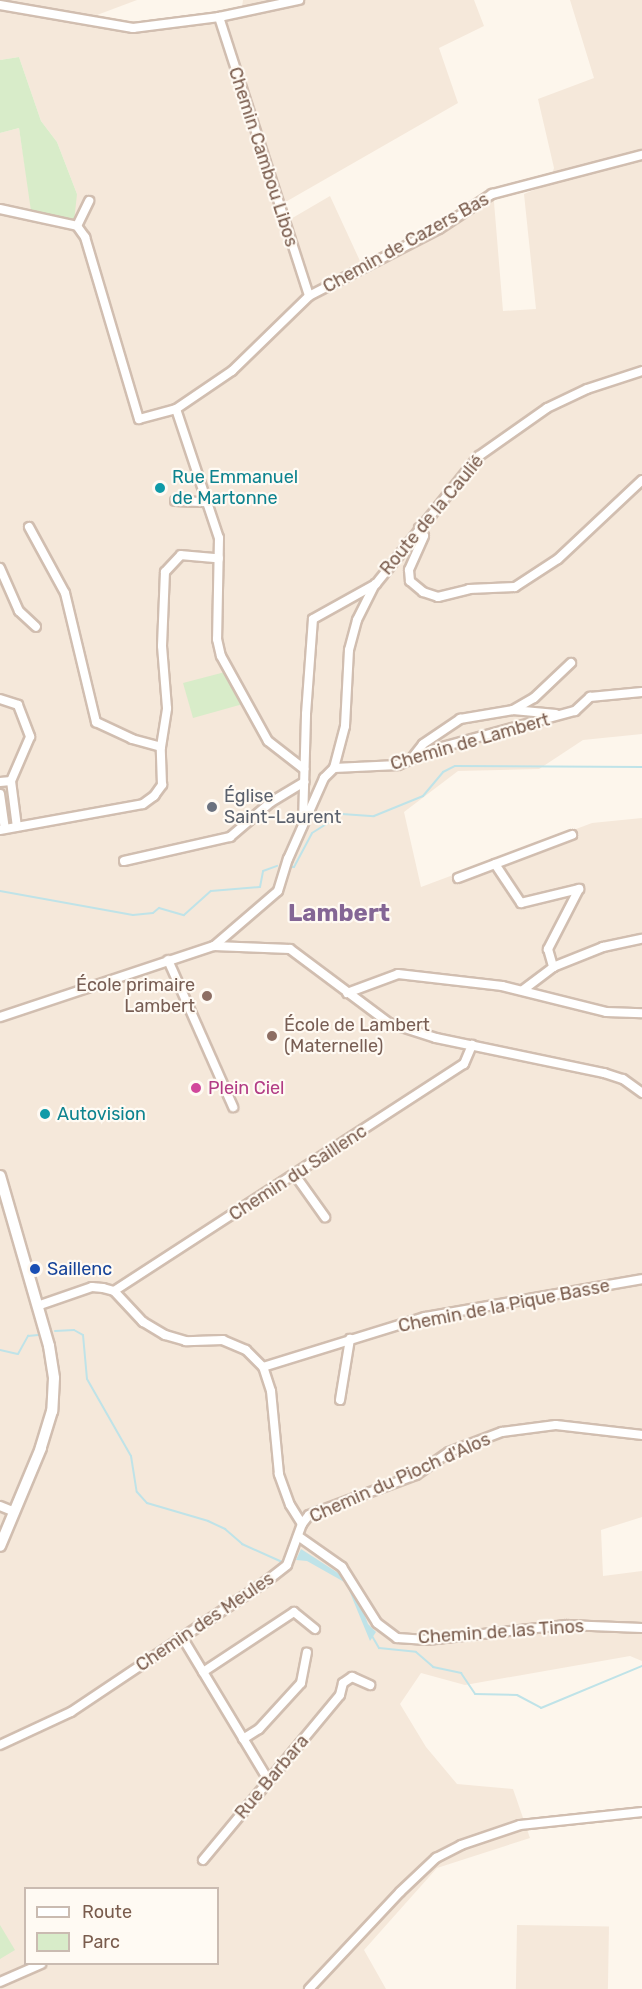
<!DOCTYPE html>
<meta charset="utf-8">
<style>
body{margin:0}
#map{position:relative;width:642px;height:1989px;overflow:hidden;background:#fdf6ec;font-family:Rubik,sans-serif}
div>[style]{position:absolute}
.residential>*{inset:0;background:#f5e8da;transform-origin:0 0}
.green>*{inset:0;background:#d8ecc9}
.water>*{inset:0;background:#bfe3e8}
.stream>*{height:2px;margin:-1px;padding:0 1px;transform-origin:1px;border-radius:1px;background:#bfe3e8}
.roads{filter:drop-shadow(2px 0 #d1beb0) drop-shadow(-2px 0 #d1beb0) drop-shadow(0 2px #d1beb0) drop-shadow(0 -2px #d1beb0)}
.street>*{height:8px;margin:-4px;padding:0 4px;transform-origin:4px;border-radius:4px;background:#fff}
.secondary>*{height:10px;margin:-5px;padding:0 5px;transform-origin:5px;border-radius:5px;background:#fff}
.dots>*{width:16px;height:16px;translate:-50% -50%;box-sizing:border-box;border:3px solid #fffaf3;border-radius:50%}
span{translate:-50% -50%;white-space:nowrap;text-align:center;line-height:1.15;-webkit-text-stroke:4.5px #fffaf3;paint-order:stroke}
.street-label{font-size:18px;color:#7a5c4d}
.culture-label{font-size:18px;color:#0d838f}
.left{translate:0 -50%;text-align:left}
.worship-label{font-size:18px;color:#5b616d}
.education-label{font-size:18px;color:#785e54}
.right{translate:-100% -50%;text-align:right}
.hotel-label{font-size:18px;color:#b23c85}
.transit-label{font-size:18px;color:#164399}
.district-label{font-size:24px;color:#846695;font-weight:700}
.legend{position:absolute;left:24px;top:1887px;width:195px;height:78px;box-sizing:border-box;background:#fffaf3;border:2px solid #cabbb1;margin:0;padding:8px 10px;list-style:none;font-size:18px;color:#7a5c4d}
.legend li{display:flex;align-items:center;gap:12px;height:30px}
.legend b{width:30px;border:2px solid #cabbb1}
</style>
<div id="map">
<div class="residential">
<i style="clip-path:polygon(evenodd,0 0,137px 0,97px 15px,142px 23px,242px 7px,243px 0,474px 0,484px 26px,439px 48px,458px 103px,282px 204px,289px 220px,330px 196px,360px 261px,437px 226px,493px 190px,503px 311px,536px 309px,524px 194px,549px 184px,554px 168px,538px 99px,594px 78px,570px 0,642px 0,642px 734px,583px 740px,539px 769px,458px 771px,404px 812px,421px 887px,592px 823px,642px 818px,642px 1517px,601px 1530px,603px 1576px,642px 1571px,642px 1661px,630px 1656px,465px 1685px,421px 1673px,400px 1704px,426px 1747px,457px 1784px,513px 1789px,530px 1838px,437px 1868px,364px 1950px,386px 1989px,0 1989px,0 133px,19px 128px,32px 211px,77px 194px,57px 142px,41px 121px,19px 57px,0 60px,0 0,26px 1888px,218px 1888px,218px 1964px,26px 1964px,26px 1888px)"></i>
<i style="left:517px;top:1925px;width:92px;height:64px;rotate:1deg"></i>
</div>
<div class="green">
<i style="clip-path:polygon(19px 57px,41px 121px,57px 142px,77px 194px,74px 222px,31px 211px,19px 128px,0 133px,0 60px)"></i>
<i style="clip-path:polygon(225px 672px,243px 704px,193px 718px,183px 683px)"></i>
<i style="clip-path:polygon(0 1925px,15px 1950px,0 1959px)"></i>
</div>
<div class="water">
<i style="clip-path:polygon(301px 1549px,352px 1582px,368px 1624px,376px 1632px,370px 1641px,346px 1583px,307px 1561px,296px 1560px)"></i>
</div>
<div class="stream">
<i style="left:290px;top:867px;width:4px"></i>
<i style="left:294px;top:867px;width:38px;rotate:-62deg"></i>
<i style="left:312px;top:833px;width:36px;rotate:-32deg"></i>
<i style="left:342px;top:814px;width:32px;rotate:4deg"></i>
<i style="left:374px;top:816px;width:53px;rotate:-22.2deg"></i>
<i style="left:423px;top:796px;width:31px;rotate:-50deg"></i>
<i style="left:443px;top:772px;width:13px;rotate:-27deg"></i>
<i style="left:455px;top:766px;width:187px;rotate:0.3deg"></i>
<i style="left:0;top:891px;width:135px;rotate:10.2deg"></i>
<i style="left:133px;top:915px;width:20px;rotate:-6deg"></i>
<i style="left:153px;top:913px;width:8px;rotate:-40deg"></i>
<i style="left:159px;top:908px;width:26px;rotate:16deg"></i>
<i style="left:184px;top:915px;width:36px;rotate:-42deg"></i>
<i style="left:211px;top:891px;width:49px;rotate:-4.7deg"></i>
<i style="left:260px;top:887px;width:16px;rotate:-79deg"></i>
<i style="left:263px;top:871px;width:15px;rotate:-20deg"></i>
<i style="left:55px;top:1331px;width:19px;rotate:-3deg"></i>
<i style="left:74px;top:1330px;width:10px;rotate:29deg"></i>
<i style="left:83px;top:1335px;width:44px;rotate:84.8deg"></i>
<i style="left:87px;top:1379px;width:89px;rotate:60.3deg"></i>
<i style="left:131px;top:1456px;width:36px;rotate:81deg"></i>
<i style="left:137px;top:1492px;width:15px;rotate:48deg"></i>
<i style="left:147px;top:1503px;width:64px;rotate:16.4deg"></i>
<i style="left:208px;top:1521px;width:19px;rotate:25deg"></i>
<i style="left:225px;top:1529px;width:23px;rotate:41deg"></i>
<i style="left:242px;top:1544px;width:44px;rotate:24.2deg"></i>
<i style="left:0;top:1350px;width:18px;rotate:13deg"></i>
<i style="left:18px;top:1354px;width:21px;rotate:-61deg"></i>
<i style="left:28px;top:1336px;width:10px;rotate:-6deg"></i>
<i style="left:372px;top:1636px;width:14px;rotate:60deg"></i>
<i style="left:379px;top:1648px;width:37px;rotate:6deg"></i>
<i style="left:416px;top:1652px;width:23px;rotate:41deg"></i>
<i style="left:433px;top:1667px;width:29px;rotate:12deg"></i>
<i style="left:461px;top:1673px;width:25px;rotate:56deg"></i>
<i style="left:475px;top:1694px;width:42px;rotate:1.4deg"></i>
<i style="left:517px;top:1695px;width:27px;rotate:28deg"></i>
<i style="left:541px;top:1708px;width:109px;rotate:-22.6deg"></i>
</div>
<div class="roads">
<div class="street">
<i style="left:0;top:5px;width:135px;rotate:9.8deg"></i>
<i style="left:133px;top:28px;width:87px;rotate:-7.3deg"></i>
<i style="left:219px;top:17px;width:82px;rotate:-12deg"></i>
<i style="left:219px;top:17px;width:293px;rotate:72.1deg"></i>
<i style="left:0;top:209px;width:79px;rotate:12.4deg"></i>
<i style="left:77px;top:226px;width:14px;rotate:54deg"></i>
<i style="left:85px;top:237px;width:190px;rotate:73.5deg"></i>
<i style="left:139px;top:419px;width:38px;rotate:-15deg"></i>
<i style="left:176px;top:409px;width:68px;rotate:-34.2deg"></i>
<i style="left:232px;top:371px;width:107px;rotate:-44.2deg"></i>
<i style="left:309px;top:296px;width:146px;rotate:-27.3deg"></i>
<i style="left:439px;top:229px;width:64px;rotate:-33.4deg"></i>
<i style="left:492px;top:194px;width:155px;rotate:-14.6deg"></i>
<i style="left:77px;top:226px;width:28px;rotate:-64deg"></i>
<i style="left:176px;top:409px;width:136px;rotate:71.6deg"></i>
<i style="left:219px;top:538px;width:101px;rotate:91.1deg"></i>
<i style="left:217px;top:639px;width:17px;rotate:77deg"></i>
<i style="left:221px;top:656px;width:97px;rotate:61.1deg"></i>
<i style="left:268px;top:741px;width:46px;rotate:37.9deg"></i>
<i style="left:175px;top:501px;width:33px;rotate:2deg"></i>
<i style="left:29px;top:527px;width:75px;rotate:61.4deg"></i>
<i style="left:65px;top:593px;width:133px;rotate:76.5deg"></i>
<i style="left:96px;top:722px;width:40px;rotate:25deg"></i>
<i style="left:132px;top:739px;width:30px;rotate:15deg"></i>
<i style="left:419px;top:528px;width:9px;rotate:58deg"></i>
<i style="left:424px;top:536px;width:37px;rotate:114deg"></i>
<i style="left:409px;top:570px;width:11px;rotate:85deg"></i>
<i style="left:410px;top:581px;width:17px;rotate:40deg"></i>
<i style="left:423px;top:592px;width:16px;rotate:18deg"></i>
<i style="left:438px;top:597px;width:32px;rotate:-14deg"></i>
<i style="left:469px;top:589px;width:46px;rotate:-2.5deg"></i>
<i style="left:515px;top:587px;width:51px;rotate:-33.1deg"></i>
<i style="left:558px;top:559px;width:115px;rotate:-43.2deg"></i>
<i style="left:0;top:568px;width:47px;rotate:66.2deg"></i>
<i style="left:19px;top:611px;width:23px;rotate:43deg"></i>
<i style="left:0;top:699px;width:19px;rotate:18deg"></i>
<i style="left:18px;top:705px;width:34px;rotate:69deg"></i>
<i style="left:30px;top:737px;width:48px;rotate:113.4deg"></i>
<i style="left:513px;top:710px;width:43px;rotate:5.3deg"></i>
<i style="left:413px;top:757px;width:16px;rotate:-52deg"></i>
<i style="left:423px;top:744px;width:45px;rotate:-34deg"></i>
<i style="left:460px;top:719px;width:54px;rotate:-9.6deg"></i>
<i style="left:513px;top:710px;width:24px;rotate:-30deg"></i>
<i style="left:534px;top:698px;width:51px;rotate:-43.4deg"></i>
<i style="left:334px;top:768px;width:43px;rotate:-75.3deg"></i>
<i style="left:345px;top:726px;width:76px;rotate:-87deg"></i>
<i style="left:349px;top:650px;width:31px;rotate:-75deg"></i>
<i style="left:357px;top:620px;width:40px;rotate:-63.4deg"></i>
<i style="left:0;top:782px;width:11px;rotate:-5deg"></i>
<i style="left:11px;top:781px;width:46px;rotate:82.6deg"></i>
<i style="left:0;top:794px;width:35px;rotate:82deg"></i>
<i style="left:303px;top:823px;width:109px;rotate:-88.4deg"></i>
<i style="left:306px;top:714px;width:95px;rotate:-85.8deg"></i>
<i style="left:313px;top:619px;width:72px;rotate:-29.1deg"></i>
<i style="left:376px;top:584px;width:164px;rotate:-51.2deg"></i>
<i style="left:479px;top:456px;width:83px;rotate:-35.2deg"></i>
<i style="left:547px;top:408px;width:44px;rotate:-25.4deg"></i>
<i style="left:587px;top:389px;width:58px;rotate:-18.1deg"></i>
<i style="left:0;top:830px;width:145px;rotate:-10.3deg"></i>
<i style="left:143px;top:804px;width:14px;rotate:-36deg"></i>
<i style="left:154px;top:796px;width:14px;rotate:-54deg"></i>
<i style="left:162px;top:785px;width:38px;rotate:-92deg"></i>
<i style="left:161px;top:747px;width:39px;rotate:-81deg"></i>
<i style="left:167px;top:708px;width:62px;rotate:-94.6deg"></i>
<i style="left:162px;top:646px;width:74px;rotate:-87.7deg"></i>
<i style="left:165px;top:572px;width:23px;rotate:-47deg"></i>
<i style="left:181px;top:555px;width:38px;rotate:5deg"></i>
<i style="left:124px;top:861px;width:109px;rotate:-12.8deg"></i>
<i style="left:230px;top:837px;width:54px;rotate:-40.5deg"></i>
<i style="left:271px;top:802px;width:39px;rotate:-31deg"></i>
<i style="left:495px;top:864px;width:47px;rotate:56.3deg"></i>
<i style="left:521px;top:903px;width:60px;rotate:-13.6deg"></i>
<i style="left:579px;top:889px;width:68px;rotate:117.3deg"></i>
<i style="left:548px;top:949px;width:19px;rotate:74deg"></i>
<i style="left:458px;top:878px;width:122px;rotate:-20.7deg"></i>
<i style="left:214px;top:946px;width:76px;rotate:2.3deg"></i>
<i style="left:290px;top:949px;width:124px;rotate:36.8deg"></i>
<i style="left:389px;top:1023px;width:49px;rotate:17.7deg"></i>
<i style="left:436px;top:1038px;width:172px;rotate:11.8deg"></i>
<i style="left:604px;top:1073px;width:20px;rotate:18deg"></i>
<i style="left:623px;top:1079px;width:24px;rotate:36deg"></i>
<i style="left:168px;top:960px;width:161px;rotate:66.1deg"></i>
<i style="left:523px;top:990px;width:38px;rotate:-37deg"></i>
<i style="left:553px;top:967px;width:54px;rotate:-21.8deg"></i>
<i style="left:603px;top:947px;width:40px;rotate:-12deg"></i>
<i style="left:347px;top:993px;width:54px;rotate:-20.4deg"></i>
<i style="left:398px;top:974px;width:105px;rotate:6.6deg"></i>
<i style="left:502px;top:986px;width:107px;rotate:14deg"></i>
<i style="left:606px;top:1012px;width:36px;rotate:2deg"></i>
<i style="left:0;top:1017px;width:225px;rotate:-18.4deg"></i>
<i style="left:214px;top:946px;width:84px;rotate:-40.7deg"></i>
<i style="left:278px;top:891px;width:34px;rotate:-73deg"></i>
<i style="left:288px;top:859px;width:89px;rotate:-66deg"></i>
<i style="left:324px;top:778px;width:14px;rotate:-45deg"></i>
<i style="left:334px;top:768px;width:64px;rotate:-2.7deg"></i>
<i style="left:398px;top:765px;width:36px;rotate:-24deg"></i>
<i style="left:431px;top:750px;width:149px;rotate:-15.2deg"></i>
<i style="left:575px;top:711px;width:21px;rotate:-43deg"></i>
<i style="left:590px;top:697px;width:52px;rotate:-5.5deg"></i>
<i style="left:295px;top:1175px;width:52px;rotate:54.5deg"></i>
<i style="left:114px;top:1291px;width:417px;rotate:-33deg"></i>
<i style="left:464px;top:1064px;width:21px;rotate:-67deg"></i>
<i style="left:263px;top:1367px;width:170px;rotate:-17.2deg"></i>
<i style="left:425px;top:1317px;width:220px;rotate:-9.9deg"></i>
<i style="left:340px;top:1400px;width:62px;rotate:-80.7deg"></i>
<i style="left:0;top:1506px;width:16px;rotate:22deg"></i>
<i style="left:302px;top:1524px;width:11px;rotate:-52deg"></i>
<i style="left:309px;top:1515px;width:114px;rotate:-20.5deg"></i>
<i style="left:416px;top:1475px;width:40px;rotate:-34.9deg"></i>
<i style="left:449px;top:1452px;width:57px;rotate:-20.7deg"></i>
<i style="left:502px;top:1432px;width:54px;rotate:-7.4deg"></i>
<i style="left:556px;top:1425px;width:87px;rotate:6.6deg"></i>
<i style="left:298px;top:1536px;width:54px;rotate:35.2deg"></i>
<i style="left:342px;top:1567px;width:66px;rotate:58deg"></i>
<i style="left:377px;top:1623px;width:25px;rotate:37deg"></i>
<i style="left:397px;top:1638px;width:30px;rotate:4deg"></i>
<i style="left:427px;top:1640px;width:140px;rotate:-6.2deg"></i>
<i style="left:566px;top:1625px;width:76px;rotate:2.3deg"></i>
<i style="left:182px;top:1637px;width:168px;rotate:58.9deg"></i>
<i style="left:203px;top:1672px;width:109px;rotate:-33.4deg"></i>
<i style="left:294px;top:1612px;width:27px;rotate:39deg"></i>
<i style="left:243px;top:1739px;width:19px;rotate:-32deg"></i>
<i style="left:259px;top:1729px;width:62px;rotate:-47.6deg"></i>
<i style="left:301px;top:1683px;width:31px;rotate:-79deg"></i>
<i style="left:0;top:1745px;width:78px;rotate:-24.9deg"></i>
<i style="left:71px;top:1712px;width:237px;rotate:-33.8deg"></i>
<i style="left:268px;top:1580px;width:24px;rotate:-38deg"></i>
<i style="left:287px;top:1565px;width:44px;rotate:-69.9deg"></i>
<i style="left:302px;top:1524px;width:22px;rotate:-122deg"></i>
<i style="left:290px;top:1505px;width:33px;rotate:-110deg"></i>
<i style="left:279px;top:1474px;width:83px;rotate:-95.5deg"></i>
<i style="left:271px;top:1391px;width:25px;rotate:-108deg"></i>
<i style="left:263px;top:1367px;width:24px;rotate:-135deg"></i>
<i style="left:246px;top:1350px;width:25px;rotate:-157deg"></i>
<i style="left:223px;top:1340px;width:37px;rotate:178deg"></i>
<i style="left:186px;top:1341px;width:22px;rotate:-164deg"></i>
<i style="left:165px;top:1335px;width:26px;rotate:-149deg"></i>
<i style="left:143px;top:1322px;width:42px;rotate:-133.1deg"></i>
<i style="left:114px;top:1291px;width:11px;rotate:-165deg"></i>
<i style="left:103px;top:1288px;width:11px;rotate:-175deg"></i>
<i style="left:92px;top:1287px;width:58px;rotate:160.9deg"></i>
<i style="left:203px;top:1860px;width:214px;rotate:-50.3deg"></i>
<i style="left:340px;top:1695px;width:12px;rotate:-76deg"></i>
<i style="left:343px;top:1683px;width:11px;rotate:-34deg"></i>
<i style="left:352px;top:1677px;width:20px;rotate:24deg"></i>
<i style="left:0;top:1982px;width:45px;rotate:-23.7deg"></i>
<i style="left:309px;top:1989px;width:133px;rotate:-46.8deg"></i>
<i style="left:400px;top:1892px;width:50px;rotate:-43.4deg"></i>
<i style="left:436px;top:1858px;width:28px;rotate:-27deg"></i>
<i style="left:461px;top:1845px;width:62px;rotate:-18.7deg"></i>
<i style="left:520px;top:1825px;width:123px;rotate:-6.1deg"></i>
</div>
<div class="secondary">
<i style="left:0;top:1176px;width:177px;rotate:73.9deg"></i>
<i style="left:49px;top:1346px;width:32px;rotate:81deg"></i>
<i style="left:54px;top:1378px;width:33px;rotate:93deg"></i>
<i style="left:52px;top:1411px;width:39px;rotate:107deg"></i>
<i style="left:41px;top:1448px;width:106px;rotate:112.7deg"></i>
</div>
</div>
<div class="dots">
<i style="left:160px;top:488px;background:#0f9aa8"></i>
<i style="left:212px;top:807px;background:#6b7280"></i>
<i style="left:207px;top:996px;background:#8d6e63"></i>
<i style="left:272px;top:1036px;background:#8d6e63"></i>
<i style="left:196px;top:1088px;background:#d1479c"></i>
<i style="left:45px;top:1114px;background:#0f9aa8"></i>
<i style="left:35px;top:1269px;background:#1a4fb4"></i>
</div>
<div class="street-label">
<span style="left:263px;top:157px;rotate:72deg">Chemin Cambou Libos</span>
<span style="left:406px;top:243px;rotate:-29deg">Chemin de Cazers Bas</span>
<span style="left:432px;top:515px;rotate:-50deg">Route de la Caulié</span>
<span style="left:470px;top:742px;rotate:-16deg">Chemin de Lambert</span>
<span style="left:298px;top:1173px;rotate:-33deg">Chemin du Saillenc</span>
<span style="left:504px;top:1306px;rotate:-11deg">Chemin de la Pique Basse</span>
<span style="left:400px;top:1478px;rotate:-24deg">Chemin du Pioch d'Alos</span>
<span style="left:205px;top:1622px;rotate:-34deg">Chemin des Meules</span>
<span style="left:501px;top:1632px;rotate:-4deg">Chemin de las Tinos</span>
<span style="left:272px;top:1777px;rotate:-50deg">Rue Barbara</span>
</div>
<div class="culture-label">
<span class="left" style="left:172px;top:488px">Rue Emmanuel<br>de Martonne</span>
<span class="left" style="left:57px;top:1114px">Autovision</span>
</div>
<div class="worship-label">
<span class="left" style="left:224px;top:807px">Église<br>Saint-Laurent</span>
</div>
<div class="education-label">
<span class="right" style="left:195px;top:996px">École primaire<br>Lambert</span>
<span class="left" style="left:284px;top:1036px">École de Lambert<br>(Maternelle)</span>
</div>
<div class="hotel-label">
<span class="left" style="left:208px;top:1088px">Plein Ciel</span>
</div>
<div class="transit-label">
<span class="left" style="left:47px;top:1269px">Saillenc</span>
</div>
<div class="district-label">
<span style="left:339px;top:914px">Lambert</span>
</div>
<ul class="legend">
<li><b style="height:8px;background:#fff"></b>Route</li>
<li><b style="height:16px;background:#d8ecc9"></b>Parc</li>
</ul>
</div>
